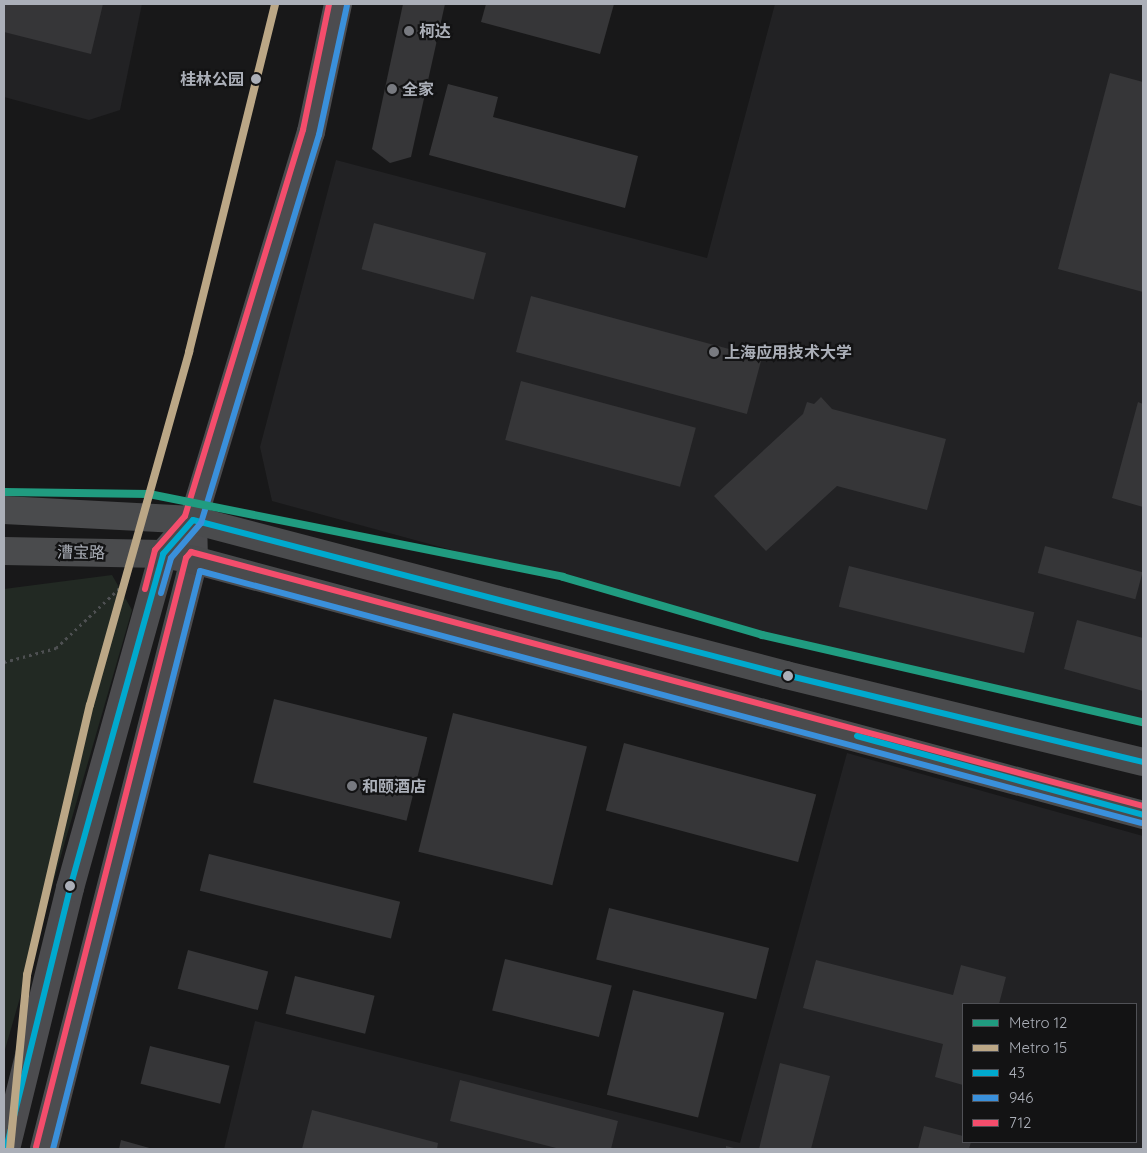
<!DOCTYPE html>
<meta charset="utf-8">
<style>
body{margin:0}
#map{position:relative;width:1147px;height:1153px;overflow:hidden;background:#181819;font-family:Quicksand,"Noto Sans SC",sans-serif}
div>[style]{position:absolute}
.built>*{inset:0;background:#222224}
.green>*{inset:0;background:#222923}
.building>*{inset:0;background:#363638;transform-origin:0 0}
.path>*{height:3px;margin-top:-1.5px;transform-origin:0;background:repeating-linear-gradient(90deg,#4e5052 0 2.5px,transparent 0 6.5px)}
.secondary>*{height:28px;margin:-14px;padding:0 14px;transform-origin:14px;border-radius:14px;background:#4c4c4f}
.primary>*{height:28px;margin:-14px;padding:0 14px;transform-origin:14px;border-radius:14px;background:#4a4b4d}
.bus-1>*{height:6px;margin:-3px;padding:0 3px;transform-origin:3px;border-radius:3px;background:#00a9ce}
.bus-2>*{height:6px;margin:-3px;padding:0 3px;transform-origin:3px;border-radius:3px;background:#3a90db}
.bus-3>*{height:6px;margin:-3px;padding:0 3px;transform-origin:3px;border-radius:3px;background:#f44d6c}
.metro-1>*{height:8px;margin:-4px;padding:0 4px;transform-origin:4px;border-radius:4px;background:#209c80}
.metro-2>*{height:8px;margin:-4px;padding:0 4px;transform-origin:4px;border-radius:4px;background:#bba786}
.dots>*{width:14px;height:14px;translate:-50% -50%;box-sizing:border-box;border:2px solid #131314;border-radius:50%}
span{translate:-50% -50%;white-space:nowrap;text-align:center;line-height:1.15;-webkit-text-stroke:4.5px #131314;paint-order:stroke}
.poi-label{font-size:16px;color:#abafb8;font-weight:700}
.left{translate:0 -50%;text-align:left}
.stop-label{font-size:16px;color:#abafb8;font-weight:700}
.right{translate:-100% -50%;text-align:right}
.street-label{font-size:16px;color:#abafb8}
.frame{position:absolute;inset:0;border:5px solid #abafb8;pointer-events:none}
.legend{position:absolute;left:962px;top:1003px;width:175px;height:140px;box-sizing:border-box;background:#131314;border:1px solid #505156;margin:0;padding:6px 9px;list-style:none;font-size:15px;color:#abafb8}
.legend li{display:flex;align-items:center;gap:10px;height:25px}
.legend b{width:25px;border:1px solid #505156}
</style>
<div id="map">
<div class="built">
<i style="clip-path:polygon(4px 4px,142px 4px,120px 110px,89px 120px,4px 97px)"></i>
<i style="clip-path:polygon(775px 4px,1143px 4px,1143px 722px,762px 635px,272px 501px,260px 447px,336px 160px,707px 258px)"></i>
<i style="clip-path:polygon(evenodd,847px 753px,1143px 836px,1143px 1149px,224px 1149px,255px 1021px,740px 1143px,847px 753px,963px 1004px,1136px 1004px,1136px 1142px,963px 1142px,963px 1004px)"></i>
</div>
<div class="green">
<i style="clip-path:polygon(112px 575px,132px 610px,4px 1053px,4px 589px)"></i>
</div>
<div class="building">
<i style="clip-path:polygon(4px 4px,103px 4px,91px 54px,4px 32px)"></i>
<i style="clip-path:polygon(403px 4px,445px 4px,411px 157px,390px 163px,372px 149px)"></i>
<i style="clip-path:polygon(486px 4px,614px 4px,600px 54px,481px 22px)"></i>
<i style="clip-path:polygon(1110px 73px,1143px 82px,1143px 292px,1058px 269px)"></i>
<i style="clip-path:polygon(448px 84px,498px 97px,493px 117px,638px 156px,625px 208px,429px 155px)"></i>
<i style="left:374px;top:223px;width:116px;height:48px;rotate:15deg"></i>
<i style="left:531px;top:296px;width:239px;height:58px;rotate:15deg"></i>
<i style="left:521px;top:381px;width:181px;height:61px;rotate:15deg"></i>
<i style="clip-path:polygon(821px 397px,832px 409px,946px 439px,927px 510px,837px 486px,766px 551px,714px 496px,803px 414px,807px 402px,814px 404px)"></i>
<i style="clip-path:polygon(1138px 402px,1143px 404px,1143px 507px,1112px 498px)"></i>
<i style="left:1045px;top:546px;width:101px;height:28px;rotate:15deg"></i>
<i style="left:849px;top:566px;width:191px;height:42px;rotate:14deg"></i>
<i style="clip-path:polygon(1077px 620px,1143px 638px,1143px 691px,1064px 669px)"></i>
<i style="left:274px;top:699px;width:158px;height:86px;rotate:14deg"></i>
<i style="left:453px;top:713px;width:138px;height:143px;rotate:14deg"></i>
<i style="left:624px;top:743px;width:199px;height:70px;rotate:15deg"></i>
<i style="left:209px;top:854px;width:197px;height:38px;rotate:14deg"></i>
<i style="left:609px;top:908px;width:165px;height:53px;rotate:14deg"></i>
<i style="left:188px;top:950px;width:83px;height:40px;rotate:15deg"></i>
<i style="left:505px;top:959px;width:110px;height:53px;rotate:14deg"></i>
<i style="clip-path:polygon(816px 960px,953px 995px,961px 965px,1006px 977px,999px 1004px,963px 1004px,963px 1085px,935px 1077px,943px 1044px,803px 1008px)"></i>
<i style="left:295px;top:976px;width:82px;height:39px;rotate:14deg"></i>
<i style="left:633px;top:990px;width:94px;height:108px;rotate:14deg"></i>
<i style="left:150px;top:1046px;width:82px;height:39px;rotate:14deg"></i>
<i style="clip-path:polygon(780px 1063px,830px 1076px,811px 1149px,759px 1149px)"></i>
<i style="clip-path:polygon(460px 1080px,618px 1121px,611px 1149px,560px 1149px,450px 1121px)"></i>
<i style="clip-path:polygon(312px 1110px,438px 1143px,437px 1149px,302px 1149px)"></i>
<i style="clip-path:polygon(924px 1126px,963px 1136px,963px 1142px,971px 1142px,969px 1149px,918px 1149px)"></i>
<i style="clip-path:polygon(121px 1140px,153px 1149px,119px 1149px)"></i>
<i style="clip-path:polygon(726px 1146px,738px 1149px,726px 1149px)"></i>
</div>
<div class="path">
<i style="left:4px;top:662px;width:54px;rotate:-15.1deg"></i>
<i style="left:56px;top:648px;width:96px;rotate:-43.3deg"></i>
</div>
<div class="secondary">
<i style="left:6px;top:1149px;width:269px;rotate:-76.2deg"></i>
<i style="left:70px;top:888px;width:347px;rotate:-74.4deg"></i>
<i style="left:163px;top:554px;width:23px;rotate:-49deg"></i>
<i style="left:44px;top:1149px;width:608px;rotate:-75.71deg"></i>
<i style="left:194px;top:560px;width:40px;rotate:-91.4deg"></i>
<i style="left:193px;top:520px;width:406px;rotate:-73.1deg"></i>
<i style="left:311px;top:132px;width:131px;rotate:-78.1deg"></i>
</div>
<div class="primary">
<i style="left:4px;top:510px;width:189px;rotate:3deg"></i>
<i style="left:193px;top:520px;width:613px;rotate:14.65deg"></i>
<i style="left:786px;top:675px;width:367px;rotate:13.7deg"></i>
<i style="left:4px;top:551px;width:159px;rotate:1.1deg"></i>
<i style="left:163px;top:554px;width:32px;rotate:11deg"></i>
<i style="left:194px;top:560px;width:983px;rotate:15.04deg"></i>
</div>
<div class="bus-1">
<i style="left:857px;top:736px;width:297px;rotate:15.4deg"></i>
<i style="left:6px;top:1149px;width:269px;rotate:-76.2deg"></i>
<i style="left:70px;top:888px;width:347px;rotate:-74.4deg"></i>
<i style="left:163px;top:554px;width:45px;rotate:-48.6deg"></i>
<i style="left:193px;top:520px;width:613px;rotate:14.65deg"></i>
<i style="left:786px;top:675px;width:367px;rotate:13.7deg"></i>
</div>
<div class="bus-2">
<i style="left:161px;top:593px;width:36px;rotate:-74deg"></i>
<i style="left:171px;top:558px;width:46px;rotate:-49.4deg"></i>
<i style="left:201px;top:523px;width:406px;rotate:-73.1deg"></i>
<i style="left:319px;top:135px;width:132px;rotate:-77.8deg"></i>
<i style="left:53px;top:1149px;width:596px;rotate:-75.73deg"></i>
<i style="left:200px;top:571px;width:974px;rotate:14.99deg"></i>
</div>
<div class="bus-3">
<i style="left:145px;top:589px;width:40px;rotate:-75.6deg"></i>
<i style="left:155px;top:550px;width:45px;rotate:-48.6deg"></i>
<i style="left:185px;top:516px;width:404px;rotate:-73deg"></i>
<i style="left:303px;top:130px;width:129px;rotate:-78.3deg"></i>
<i style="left:36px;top:1147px;width:608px;rotate:-75.71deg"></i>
<i style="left:186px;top:558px;width:8px;rotate:-50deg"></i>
<i style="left:191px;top:552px;width:985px;rotate:14.94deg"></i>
</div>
<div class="metro-1">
<i style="left:4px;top:492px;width:145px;rotate:0.8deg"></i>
<i style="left:149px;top:494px;width:422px;rotate:11.3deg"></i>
<i style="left:563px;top:577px;width:207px;rotate:16.2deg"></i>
<i style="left:762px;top:635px;width:391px;rotate:12.9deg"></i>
</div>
<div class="metro-2">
<i style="left:10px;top:1149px;width:175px;rotate:-84.4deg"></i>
<i style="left:27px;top:975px;width:277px;rotate:-76.9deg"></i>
<i style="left:90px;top:705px;width:367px;rotate:-74.3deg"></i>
<i style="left:189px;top:352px;width:358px;rotate:-76.1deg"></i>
</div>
<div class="dots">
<i style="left:409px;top:31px;background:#787a80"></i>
<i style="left:256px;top:79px;background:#abafb8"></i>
<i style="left:392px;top:89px;background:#787a80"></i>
<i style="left:714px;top:352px;background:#787a80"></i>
<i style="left:788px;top:676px;background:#abafb8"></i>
<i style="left:352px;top:786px;background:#787a80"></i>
<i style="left:70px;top:886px;background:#abafb8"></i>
</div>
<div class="poi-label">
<span class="left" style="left:419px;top:31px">柯达</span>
<span class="left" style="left:402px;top:89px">全家</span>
<span class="left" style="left:724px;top:352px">上海应用技术大学</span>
<span class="left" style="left:362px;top:786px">和颐酒店</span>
</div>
<div class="stop-label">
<span class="right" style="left:244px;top:79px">桂林公园</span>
</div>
<div class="street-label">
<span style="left:81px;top:552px;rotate:1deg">漕宝路</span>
</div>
<div class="frame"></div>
<ul class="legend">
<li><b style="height:6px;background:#209c80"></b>Metro 12</li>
<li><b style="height:6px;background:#bba786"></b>Metro 15</li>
<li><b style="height:6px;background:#00a9ce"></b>43</li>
<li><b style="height:6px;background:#3a90db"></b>946</li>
<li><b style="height:6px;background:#f44d6c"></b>712</li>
</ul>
</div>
